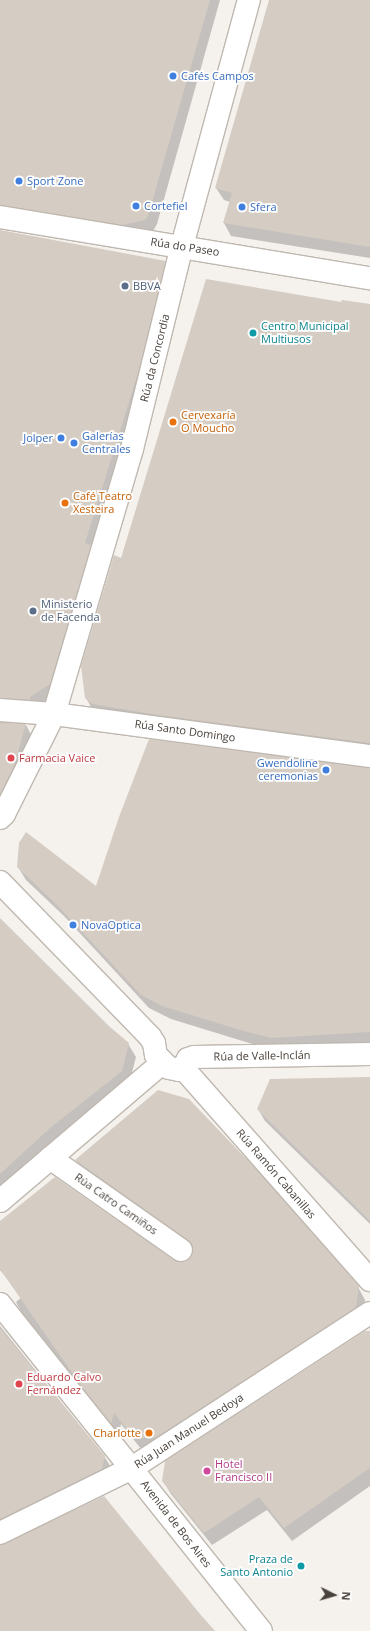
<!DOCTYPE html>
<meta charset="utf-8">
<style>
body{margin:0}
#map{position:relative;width:370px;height:1631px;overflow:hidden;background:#f5f1ed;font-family:"Open Sans",sans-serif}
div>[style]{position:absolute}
.shadow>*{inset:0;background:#0003}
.building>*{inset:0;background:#d5ccc3}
.roads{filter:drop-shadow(1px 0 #bfb8b0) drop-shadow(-1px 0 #bfb8b0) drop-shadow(0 1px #bfb8b0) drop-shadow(0 -1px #bfb8b0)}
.street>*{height:22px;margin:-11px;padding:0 11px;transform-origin:11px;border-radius:11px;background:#fff}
.dots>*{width:11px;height:11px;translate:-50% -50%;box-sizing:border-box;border:2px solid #fff;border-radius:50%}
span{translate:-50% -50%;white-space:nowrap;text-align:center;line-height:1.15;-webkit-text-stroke:3.5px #fff;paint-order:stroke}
.shop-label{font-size:11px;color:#366cbe}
.left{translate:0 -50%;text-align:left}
.right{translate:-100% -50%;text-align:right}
.street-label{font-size:11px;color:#49413b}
.service-label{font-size:11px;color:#4e5e75}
.culture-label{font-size:11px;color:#0d838f}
.food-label{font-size:11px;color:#c56008}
.health-label{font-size:11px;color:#be3a42}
.hotel-label{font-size:11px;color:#b23c85}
.north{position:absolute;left:314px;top:1575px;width:40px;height:40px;-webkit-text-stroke:3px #fff;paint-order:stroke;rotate:95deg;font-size:11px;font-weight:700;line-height:16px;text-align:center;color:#49413b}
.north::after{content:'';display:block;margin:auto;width:14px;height:18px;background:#49413b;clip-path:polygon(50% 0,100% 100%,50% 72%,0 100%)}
</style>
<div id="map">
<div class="shadow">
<i style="clip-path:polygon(0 0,220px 0,157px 224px,152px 233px,0 208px)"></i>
<i style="clip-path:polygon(270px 0,370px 0,370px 258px,231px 236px,224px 223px,230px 202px,224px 200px,216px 188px)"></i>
<i style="clip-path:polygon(0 234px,165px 262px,172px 274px,57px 697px,37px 710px,0 713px)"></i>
<i style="clip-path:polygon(342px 304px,370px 305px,370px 755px,94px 712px,86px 698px,122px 559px)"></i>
<i style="clip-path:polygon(0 722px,26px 725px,33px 738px,0 810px)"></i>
<i style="clip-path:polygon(370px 769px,370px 1046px,279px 1051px,249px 1043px,171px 1019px,149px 1008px,64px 916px,26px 880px,18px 867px,96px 888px)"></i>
<i style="clip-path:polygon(0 919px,110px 1028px,128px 1044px,136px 1057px,129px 1084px,0 1194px)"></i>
<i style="clip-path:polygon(370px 1078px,370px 1224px,265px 1121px,258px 1109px)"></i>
<i style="clip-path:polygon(76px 1160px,358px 1287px,365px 1300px,362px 1320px,142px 1450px,121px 1424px,119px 1435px,23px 1315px,16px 1302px,22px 1297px,0 1270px,0 1222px,180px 1263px,187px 1262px,192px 1257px,194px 1251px,83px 1173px)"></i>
<i style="clip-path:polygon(0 1326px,104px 1456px,112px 1469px,0 1536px)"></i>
<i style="clip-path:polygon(370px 1332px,370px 1486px,292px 1541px,267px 1510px,212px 1545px,171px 1494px,163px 1481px)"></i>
</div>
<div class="building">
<i style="clip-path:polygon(0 0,210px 0,148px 216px,145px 220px,123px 225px,0 205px)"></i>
<i style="clip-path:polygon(269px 0,370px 0,370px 247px,223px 223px,232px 193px,215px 188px)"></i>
<i style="clip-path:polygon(0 230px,166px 261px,139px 370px,85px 543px,91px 545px,50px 684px,30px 697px,30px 700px,0 698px)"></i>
<i style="clip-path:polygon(206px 279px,341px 302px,342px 300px,370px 304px,370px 743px,158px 715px,92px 704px,85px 698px,81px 666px,114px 555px,121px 558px)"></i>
<i style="clip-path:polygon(0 723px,26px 724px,14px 766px,0 794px)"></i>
<i style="clip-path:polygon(149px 739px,370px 768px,370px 1032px,271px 1038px,240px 1030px,162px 1006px,141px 995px,55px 903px,17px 867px,19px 843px,26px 832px,96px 886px,119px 817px)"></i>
<i style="clip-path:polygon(0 918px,110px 1027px,129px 1043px,122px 1071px,49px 1129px,0 1174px)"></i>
<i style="clip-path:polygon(370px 1077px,370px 1221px,257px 1109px,270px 1079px)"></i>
<i style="clip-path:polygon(158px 1090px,189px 1099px,258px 1171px,359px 1286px,356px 1308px,155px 1438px,134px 1438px,114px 1413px,111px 1424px,80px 1384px,0 1269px,0 1221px,55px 1177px,174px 1260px,180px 1262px,187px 1261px,191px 1257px,193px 1251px,192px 1244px,188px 1240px,75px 1160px)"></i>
<i style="clip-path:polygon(0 1328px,105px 1456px,102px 1469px,0 1519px)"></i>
<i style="clip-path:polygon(365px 1331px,370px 1331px,370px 1468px,284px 1528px,259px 1497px,204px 1533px,162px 1481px,165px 1461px)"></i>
<i style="clip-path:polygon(104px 1496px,200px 1614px,215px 1631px,0 1631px,0 1545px)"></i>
</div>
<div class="roads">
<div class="street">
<i style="left:0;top:217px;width:375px;rotate:9.4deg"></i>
<i style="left:0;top:710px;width:54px;rotate:4.2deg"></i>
<i style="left:54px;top:714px;width:319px;rotate:7.6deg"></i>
<i style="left:0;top:818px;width:6px;rotate:-45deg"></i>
<i style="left:4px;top:814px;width:112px;rotate:-63.4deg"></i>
<i style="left:54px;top:714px;width:276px;rotate:-73.6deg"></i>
<i style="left:132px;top:449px;width:209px;rotate:-76.2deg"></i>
<i style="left:182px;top:246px;width:255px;rotate:-74.8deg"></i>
<i style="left:0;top:882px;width:216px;rotate:45.9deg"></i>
<i style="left:150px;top:1037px;width:7px;rotate:56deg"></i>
<i style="left:154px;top:1043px;width:12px;rotate:81deg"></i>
<i style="left:156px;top:1055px;width:18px;rotate:45deg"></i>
<i style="left:169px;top:1068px;width:10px;rotate:11deg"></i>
<i style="left:179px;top:1070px;width:4px;rotate:-27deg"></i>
<i style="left:183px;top:1068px;width:10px;rotate:-61deg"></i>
<i style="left:188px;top:1059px;width:6px;rotate:-18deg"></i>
<i style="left:194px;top:1057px;width:176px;rotate:-1deg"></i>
<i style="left:183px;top:1068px;width:283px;rotate:48.6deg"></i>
<i style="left:50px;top:1158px;width:160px;rotate:35.1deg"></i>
<i style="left:0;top:1201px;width:213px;rotate:-40.4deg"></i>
<i style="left:0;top:1304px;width:418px;rotate:51.4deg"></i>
<i style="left:0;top:1533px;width:147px;rotate:-26.2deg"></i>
<i style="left:132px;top:1468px;width:284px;rotate:-33.1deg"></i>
</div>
</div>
<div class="dots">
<i style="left:173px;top:76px;background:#3f7fe0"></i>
<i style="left:19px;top:181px;background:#3f7fe0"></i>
<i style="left:136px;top:206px;background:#3f7fe0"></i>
<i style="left:242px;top:207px;background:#3f7fe0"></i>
<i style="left:125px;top:286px;background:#5c6f8a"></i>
<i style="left:253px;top:333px;background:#0f9aa8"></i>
<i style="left:173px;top:422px;background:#e8710a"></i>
<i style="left:61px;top:438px;background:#3f7fe0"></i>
<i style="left:74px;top:443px;background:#3f7fe0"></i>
<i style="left:65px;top:503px;background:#e8710a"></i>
<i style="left:33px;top:611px;background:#5c6f8a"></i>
<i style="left:11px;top:758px;background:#e0444e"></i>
<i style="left:326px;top:770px;background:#3f7fe0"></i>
<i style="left:73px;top:925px;background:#3f7fe0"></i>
<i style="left:19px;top:1384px;background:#e0444e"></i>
<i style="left:149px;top:1433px;background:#e8710a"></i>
<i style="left:207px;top:1471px;background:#d1479c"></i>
<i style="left:301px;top:1566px;background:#0f9aa8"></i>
</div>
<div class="shop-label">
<span class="left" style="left:181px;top:76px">Cafés Campos</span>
<span class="left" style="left:27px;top:181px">Sport Zone</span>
<span class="left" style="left:144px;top:206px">Cortefiel</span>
<span class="left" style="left:250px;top:207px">Sfera</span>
<span class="left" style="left:82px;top:443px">Galerías<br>Centrales</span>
<span class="right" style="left:53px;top:438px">Jolper</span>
<span class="right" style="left:318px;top:770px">Gwendoline<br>ceremonias</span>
<span class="left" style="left:81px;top:925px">NovaOptica</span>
</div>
<div class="street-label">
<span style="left:185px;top:247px;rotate:9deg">Rúa do Paseo</span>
<span style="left:155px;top:358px;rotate:-76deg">Rúa da Concordia</span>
<span style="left:185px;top:731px;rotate:8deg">Rúa Santo Domingo</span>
<span style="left:262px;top:1056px;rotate:-1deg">Rúa de Valle-Inclán</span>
<span style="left:276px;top:1174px;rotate:49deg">Rúa Ramón Cabanillas</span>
<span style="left:116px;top:1204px;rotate:35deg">Rúa Catro Camiños</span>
<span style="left:189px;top:1431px;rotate:-33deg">Rúa Juan Manuel Bedoya</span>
<span style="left:176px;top:1524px;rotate:52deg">Avenida de Bos Aires</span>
</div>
<div class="service-label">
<span class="left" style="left:133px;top:286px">BBVA</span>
<span class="left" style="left:41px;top:611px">Ministerio<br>de Facenda</span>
</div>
<div class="culture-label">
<span class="left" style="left:261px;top:333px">Centro Municipal<br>Multiusos</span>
<span class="right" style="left:293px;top:1566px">Praza de<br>Santo Antonio</span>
</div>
<div class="food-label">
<span class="left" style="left:181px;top:422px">Cervexaría<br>O Moucho</span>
<span class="left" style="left:73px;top:503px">Café Teatro<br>Xesteira</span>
<span class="right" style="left:141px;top:1433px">Charlotte</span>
</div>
<div class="health-label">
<span class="left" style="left:19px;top:758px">Farmacia Vaice</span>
<span class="left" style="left:27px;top:1384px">Eduardo Calvo<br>Fernández</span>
</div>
<div class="hotel-label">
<span class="left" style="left:215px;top:1471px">Hotel<br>Francisco II</span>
</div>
<div class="north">N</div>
</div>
